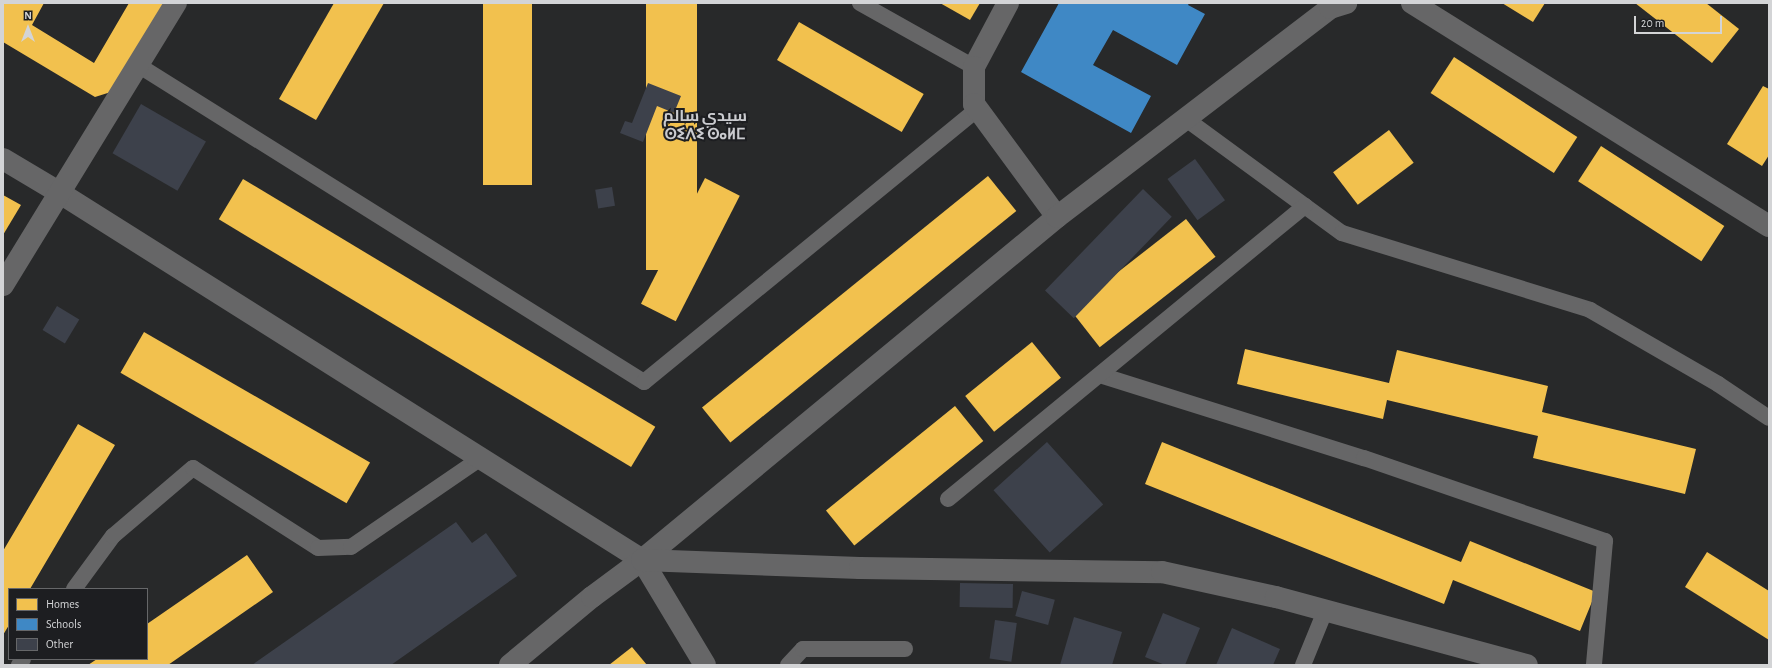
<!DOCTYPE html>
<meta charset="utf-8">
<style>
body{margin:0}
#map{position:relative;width:1772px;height:668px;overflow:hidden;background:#28292a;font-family:"Alegreya Sans",Cairo,"Noto Sans Tifinagh",sans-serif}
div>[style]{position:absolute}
.homes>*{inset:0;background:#f2c14e;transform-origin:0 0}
.schools>*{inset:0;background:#3f88c5}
.building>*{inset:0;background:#3d414b;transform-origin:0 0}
.service>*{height:16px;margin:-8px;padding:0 8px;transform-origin:8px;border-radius:8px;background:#666667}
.minor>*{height:22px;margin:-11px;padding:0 11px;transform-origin:11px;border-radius:11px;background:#666667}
span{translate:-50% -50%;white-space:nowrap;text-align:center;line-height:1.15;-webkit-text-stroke:4px #1d1e21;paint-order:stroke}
.district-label{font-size:16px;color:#cacbcf;font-weight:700}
.frame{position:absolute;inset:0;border:4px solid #d3d4d6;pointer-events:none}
.legend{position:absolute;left:8px;top:588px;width:140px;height:72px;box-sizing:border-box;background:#1d1e21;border:1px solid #666769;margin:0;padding:5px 7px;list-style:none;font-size:12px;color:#d3d4d6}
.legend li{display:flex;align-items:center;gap:8px;height:20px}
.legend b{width:20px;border:1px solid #666769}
.north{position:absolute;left:8px;top:8px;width:40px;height:40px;-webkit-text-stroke:3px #1d1e21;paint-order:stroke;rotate:0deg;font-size:11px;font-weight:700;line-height:16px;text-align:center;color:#d3d4d6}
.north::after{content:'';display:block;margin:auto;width:14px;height:18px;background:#d3d4d6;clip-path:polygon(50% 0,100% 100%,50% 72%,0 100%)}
.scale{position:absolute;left:1634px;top:16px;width:88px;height:18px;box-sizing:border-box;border:2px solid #d3d4d6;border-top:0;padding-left:5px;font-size:12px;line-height:14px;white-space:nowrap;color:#d3d4d6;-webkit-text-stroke:3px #1d1e21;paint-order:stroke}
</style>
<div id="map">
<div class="homes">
<i style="clip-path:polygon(3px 3px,44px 3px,32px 25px,94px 63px,129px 3px,167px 3px,114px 91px,95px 97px,3px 42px)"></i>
<i style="clip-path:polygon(334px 3px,384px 3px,316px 120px,279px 99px)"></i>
<i style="left:483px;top:3px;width:49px;height:182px"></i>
<i style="left:646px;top:3px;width:51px;height:267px"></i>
<i style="clip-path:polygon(940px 3px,980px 3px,970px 20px)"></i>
<i style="clip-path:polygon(1502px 3px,1545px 3px,1533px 22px)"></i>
<i style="clip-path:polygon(1635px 3px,1706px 3px,1739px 29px,1712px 63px)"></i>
<i style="left:799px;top:22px;width:144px;height:44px;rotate:30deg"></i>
<i style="left:1454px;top:57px;width:147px;height:43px;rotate:33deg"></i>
<i style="clip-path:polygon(1763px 86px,1769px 89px,1769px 155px,1762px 166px,1727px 144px)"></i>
<i style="left:1389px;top:130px;width:41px;height:70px;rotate:53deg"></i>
<i style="left:1601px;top:146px;width:147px;height:42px;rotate:33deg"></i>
<i style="left:988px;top:176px;width:45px;height:368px;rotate:51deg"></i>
<i style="left:705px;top:178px;width:39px;height:141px;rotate:27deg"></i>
<i style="left:243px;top:179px;width:481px;height:47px;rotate:31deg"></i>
<i style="clip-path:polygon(3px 195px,21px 205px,3px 235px)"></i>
<i style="left:1186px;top:219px;width:48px;height:147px;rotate:52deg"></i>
<i style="left:144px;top:332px;width:261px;height:47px;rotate:30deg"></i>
<i style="left:1032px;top:342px;width:46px;height:86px;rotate:51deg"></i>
<i style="clip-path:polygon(1245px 349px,1389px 383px,1397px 350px,1548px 386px,1542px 412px,1696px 449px,1685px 494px,1533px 458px,1538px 436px,1387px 400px,1383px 419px,1237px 384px)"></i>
<i style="left:955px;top:406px;width:45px;height:166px;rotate:51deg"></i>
<i style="clip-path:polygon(78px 424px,115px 445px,30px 589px,9px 589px,9px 625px,3px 635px,3px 551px)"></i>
<i style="clip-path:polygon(1162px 442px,1461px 562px,1470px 541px,1596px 592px,1580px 631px,1453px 580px,1444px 604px,1145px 484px)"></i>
<i style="clip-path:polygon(1707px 552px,1769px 591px,1769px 640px,1685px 587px)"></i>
<i style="clip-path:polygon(247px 555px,273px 592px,168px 665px,88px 665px,97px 659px,147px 659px,147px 624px)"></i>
<i style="clip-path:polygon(632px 647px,647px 665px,609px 665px)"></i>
</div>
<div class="schools">
<i style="clip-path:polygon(1059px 3px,1189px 3px,1188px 5px,1205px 14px,1177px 65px,1113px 30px,1093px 65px,1151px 96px,1131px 133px,1021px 72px)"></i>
</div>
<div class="building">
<i style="clip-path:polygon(648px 83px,681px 96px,674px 113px,657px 106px,643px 142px,620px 133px,625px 121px,632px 123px)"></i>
<i style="left:141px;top:104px;width:75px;height:57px;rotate:30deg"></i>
<i style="left:1195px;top:159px;width:51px;height:34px;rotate:54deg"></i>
<i style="left:612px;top:187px;width:19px;height:17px;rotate:81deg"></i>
<i style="left:1143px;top:189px;width:40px;height:141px;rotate:44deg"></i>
<i style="left:57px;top:306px;width:26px;height:28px;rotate:31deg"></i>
<i style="left:1047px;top:442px;width:84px;height:72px;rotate:48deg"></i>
<i style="clip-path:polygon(456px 522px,472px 543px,486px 533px,517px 576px,391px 665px,252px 665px)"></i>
<i style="left:960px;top:583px;width:53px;height:24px;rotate:1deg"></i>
<i style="left:1022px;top:591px;width:34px;height:26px;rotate:15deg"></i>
<i style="clip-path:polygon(1163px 613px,1200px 628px,1185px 665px,1165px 665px,1145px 657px)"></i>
<i style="clip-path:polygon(1074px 617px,1122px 632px,1112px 665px,1060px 665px)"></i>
<i style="left:995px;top:620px;width:22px;height:39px;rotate:8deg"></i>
<i style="clip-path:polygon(1232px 628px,1280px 649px,1273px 665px,1216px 665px)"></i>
</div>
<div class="service">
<i style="left:860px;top:3px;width:131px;rotate:29.3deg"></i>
<i style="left:138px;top:65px;width:597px;rotate:32.07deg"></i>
<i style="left:644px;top:382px;width:431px;rotate:-39.3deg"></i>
<i style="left:1186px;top:119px;width:193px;rotate:36.2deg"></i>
<i style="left:1342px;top:233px;width:260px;rotate:17.2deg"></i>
<i style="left:1590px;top:310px;width:148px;rotate:30deg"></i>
<i style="left:1718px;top:384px;width:61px;rotate:33.7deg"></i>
<i style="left:1100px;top:375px;width:277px;rotate:17.5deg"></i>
<i style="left:1364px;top:458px;width:255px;rotate:19deg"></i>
<i style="left:1605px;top:541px;width:124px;rotate:95.1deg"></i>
<i style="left:948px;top:499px;width:462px;rotate:-39.4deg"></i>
<i style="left:74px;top:589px;width:66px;rotate:-53.7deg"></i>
<i style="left:113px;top:536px;width:105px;rotate:-40.4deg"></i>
<i style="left:193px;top:468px;width:148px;rotate:32.6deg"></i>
<i style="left:318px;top:548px;width:33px;rotate:-2deg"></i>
<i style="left:351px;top:547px;width:158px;rotate:-34.4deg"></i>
<i style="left:19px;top:665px;width:7px;rotate:-56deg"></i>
<i style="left:788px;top:665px;width:22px;rotate:-47deg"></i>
<i style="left:803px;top:649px;width:102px"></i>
<i style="left:1303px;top:665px;width:58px;rotate:-67.8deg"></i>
</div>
<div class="minor">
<i style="left:1008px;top:3px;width:72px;rotate:118deg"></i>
<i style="left:974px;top:67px;width:37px;rotate:90deg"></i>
<i style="left:974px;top:104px;width:140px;rotate:53.7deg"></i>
<i style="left:1412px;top:3px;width:421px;rotate:32deg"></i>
<i style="left:3px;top:159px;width:66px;rotate:30.8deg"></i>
<i style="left:60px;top:193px;width:688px;rotate:32.23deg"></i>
<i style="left:642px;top:560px;width:122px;rotate:59deg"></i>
<i style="left:3px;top:285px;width:331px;rotate:-58.5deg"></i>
<i style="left:642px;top:560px;width:538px;rotate:-39.57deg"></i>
<i style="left:1057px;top:217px;width:344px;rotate:-37.4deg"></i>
<i style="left:1330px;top:8px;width:17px;rotate:-17deg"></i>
<i style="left:510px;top:665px;width:107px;rotate:-39.7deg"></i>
<i style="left:592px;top:597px;width:62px;rotate:-36.5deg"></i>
<i style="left:642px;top:560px;width:218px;rotate:2.1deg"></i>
<i style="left:860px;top:568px;width:302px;rotate:0.8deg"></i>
<i style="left:1162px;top:572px;width:117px;rotate:12.4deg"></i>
<i style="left:1276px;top:597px;width:260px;rotate:15.2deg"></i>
</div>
<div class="district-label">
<span style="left:705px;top:125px">سيدي سالم<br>ⵙⵉⴷⵉ ⵙⴰⵍⵎ</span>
</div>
<div class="frame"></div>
<ul class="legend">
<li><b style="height:11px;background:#f2c14e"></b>Homes</li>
<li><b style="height:11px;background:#3f88c5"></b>Schools</li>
<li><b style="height:11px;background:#3d414b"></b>Other</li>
</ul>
<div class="north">N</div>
<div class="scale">20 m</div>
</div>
